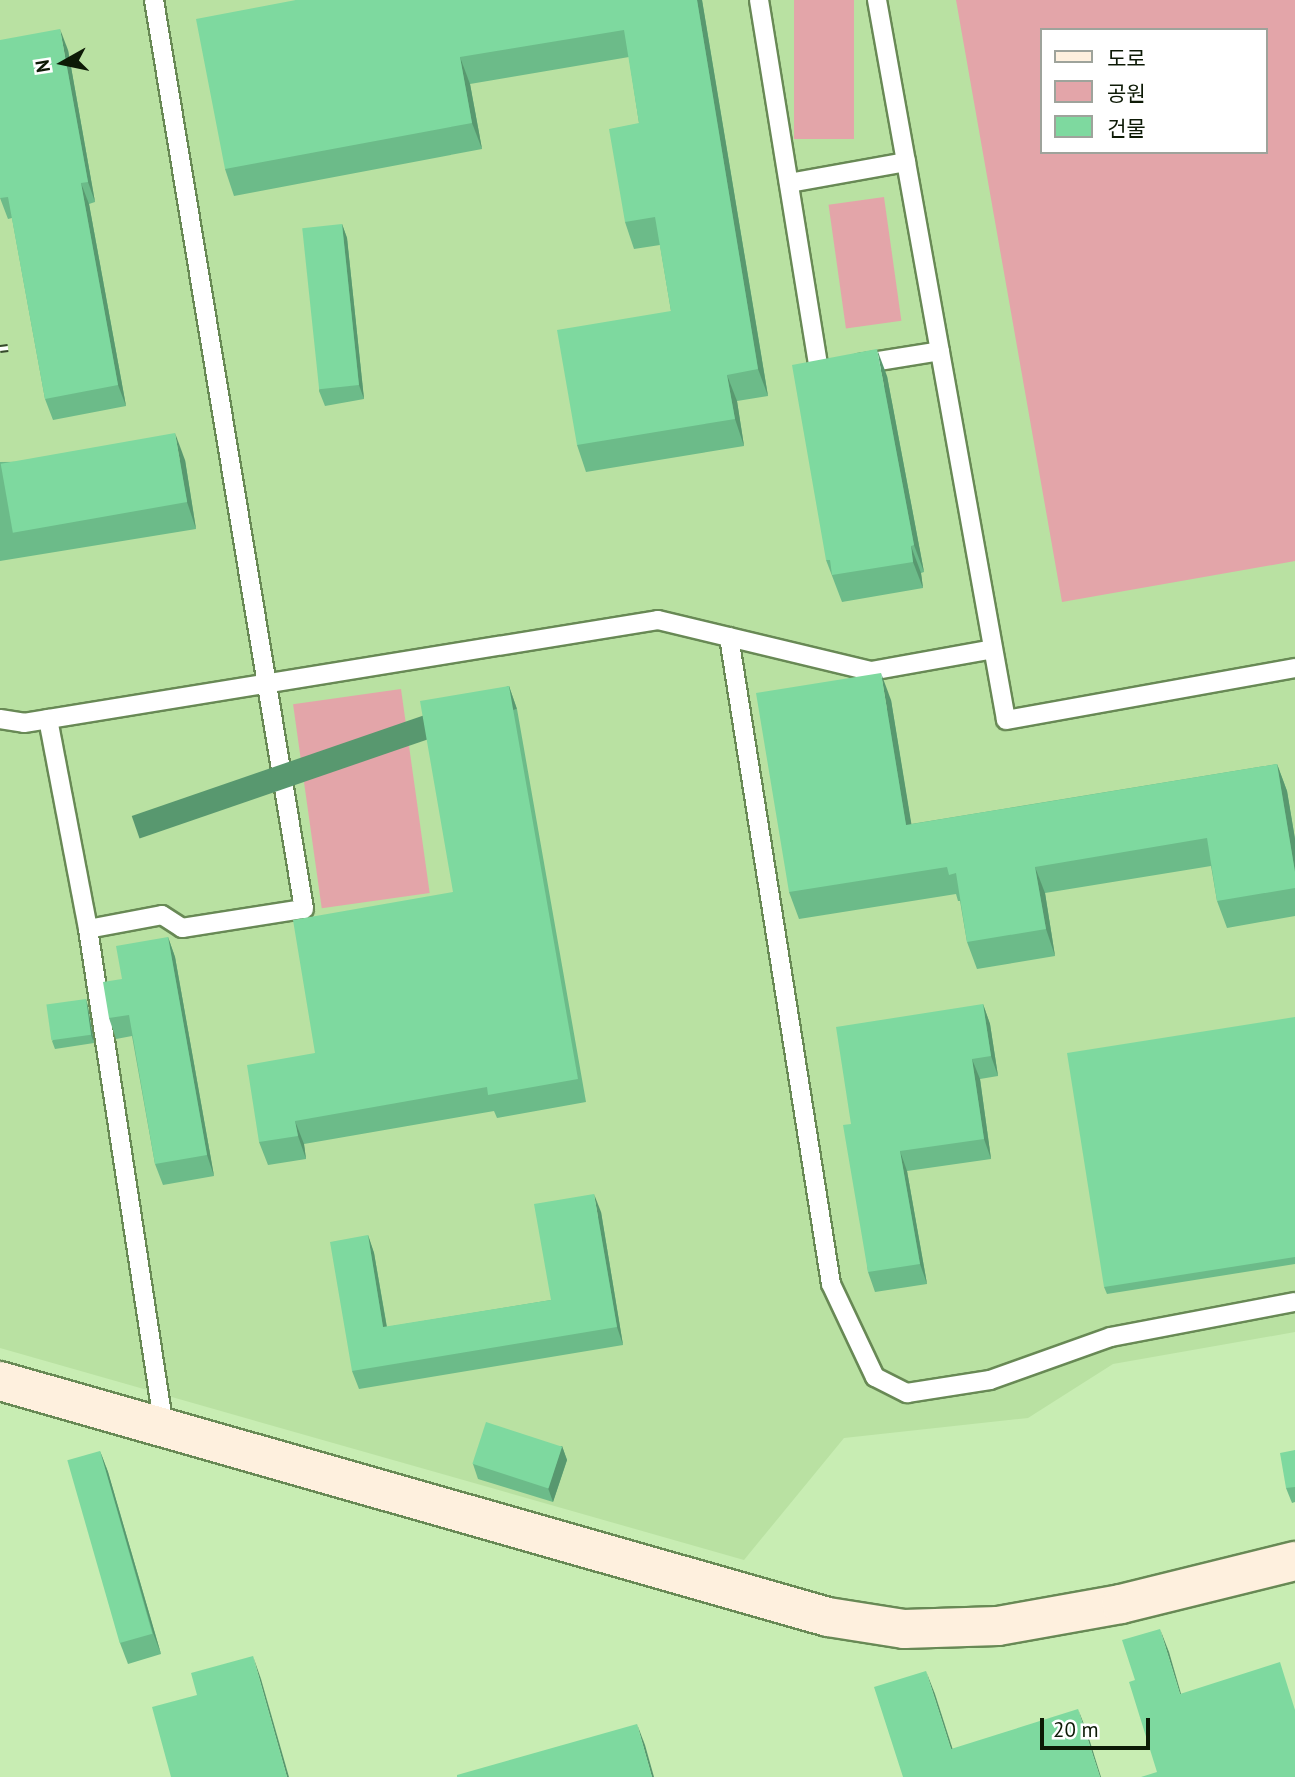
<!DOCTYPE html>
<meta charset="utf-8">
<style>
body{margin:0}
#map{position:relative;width:1295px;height:1777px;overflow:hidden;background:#c8edb3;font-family:"PT Sans","Noto Sans KR",sans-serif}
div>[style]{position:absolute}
.built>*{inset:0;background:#b9e1a2}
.green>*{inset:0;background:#e3a5a9;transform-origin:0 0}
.roads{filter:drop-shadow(2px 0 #688955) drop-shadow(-2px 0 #688955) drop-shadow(0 2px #688955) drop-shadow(0 -2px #688955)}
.lane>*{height:18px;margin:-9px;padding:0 9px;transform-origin:9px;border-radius:9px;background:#fff}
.secondary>*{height:38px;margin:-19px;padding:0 19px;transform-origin:19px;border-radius:19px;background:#fef0de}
.rail>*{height:8px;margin-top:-4px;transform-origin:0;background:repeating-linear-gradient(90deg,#fff 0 16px,#374a2d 0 32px);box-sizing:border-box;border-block:2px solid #374a2d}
.wall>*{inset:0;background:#6cbb89}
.shaded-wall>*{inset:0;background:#58986f;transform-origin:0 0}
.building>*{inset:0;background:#7ed99f;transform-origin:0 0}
span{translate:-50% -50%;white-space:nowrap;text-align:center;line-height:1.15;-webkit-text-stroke:6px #fff;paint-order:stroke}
.legend{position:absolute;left:1040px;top:28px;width:228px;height:126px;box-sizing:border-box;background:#fff;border:2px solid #9ea39b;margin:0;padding:9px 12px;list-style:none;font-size:21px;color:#0d1a06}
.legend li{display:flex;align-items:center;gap:14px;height:35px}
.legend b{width:35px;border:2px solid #9ea39b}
.north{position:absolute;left:28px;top:28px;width:70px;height:70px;-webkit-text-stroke:5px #fff;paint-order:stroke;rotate:261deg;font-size:19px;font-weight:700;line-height:28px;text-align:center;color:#0d1a06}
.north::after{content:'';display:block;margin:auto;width:24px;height:32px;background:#0d1a06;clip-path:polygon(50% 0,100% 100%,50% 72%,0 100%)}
.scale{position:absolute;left:1040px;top:1718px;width:110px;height:32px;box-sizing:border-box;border:4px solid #0d1a06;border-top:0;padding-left:9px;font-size:21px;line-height:24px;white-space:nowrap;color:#0d1a06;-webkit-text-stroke:5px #fff;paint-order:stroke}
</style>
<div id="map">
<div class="built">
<i style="clip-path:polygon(evenodd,0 0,1295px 0,1295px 1332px,1113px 1364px,1028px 1418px,844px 1438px,744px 1560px,0 1348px,0 0,1041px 30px,1265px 30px,1265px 152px,1041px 152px,1041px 30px)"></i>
</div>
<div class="green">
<i style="left:794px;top:0;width:60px;height:139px"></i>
<i style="clip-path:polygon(evenodd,956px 0,1295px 0,1295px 561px,1062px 602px,956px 0,1041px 30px,1265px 30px,1265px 152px,1041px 152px,1041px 30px)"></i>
<i style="left:884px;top:197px;width:125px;height:56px;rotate:82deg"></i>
<i style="left:401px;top:689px;width:206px;height:109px;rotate:82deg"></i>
</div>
<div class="roads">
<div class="lane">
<i style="left:759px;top:0;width:376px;rotate:80.8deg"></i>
<i style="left:819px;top:371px;width:14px;rotate:-8deg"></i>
<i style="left:877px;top:0;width:731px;rotate:79.84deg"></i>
<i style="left:1006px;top:720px;width:294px;rotate:-10.2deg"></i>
<i style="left:789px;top:183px;width:119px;rotate:-10.2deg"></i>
<i style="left:860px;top:364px;width:81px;rotate:-9.2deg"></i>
<i style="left:729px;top:637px;width:655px;rotate:81.04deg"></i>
<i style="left:831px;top:1284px;width:103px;rotate:64.7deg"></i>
<i style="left:875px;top:1377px;width:36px;rotate:27deg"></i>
<i style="left:907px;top:1393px;width:84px;rotate:-8.9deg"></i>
<i style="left:990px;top:1380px;width:128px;rotate:-19.6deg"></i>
<i style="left:1111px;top:1337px;width:187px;rotate:-10.8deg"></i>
<i style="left:0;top:719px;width:24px;rotate:9deg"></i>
<i style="left:24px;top:723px;width:642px;rotate:-9.23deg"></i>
<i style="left:658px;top:620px;width:219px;rotate:13.5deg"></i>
<i style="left:871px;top:671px;width:124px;rotate:-10.2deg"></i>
<i style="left:48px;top:719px;width:214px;rotate:79.2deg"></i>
<i style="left:88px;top:929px;width:75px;rotate:-10.7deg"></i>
<i style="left:162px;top:915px;width:24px;rotate:33deg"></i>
<i style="left:182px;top:928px;width:123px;rotate:-8.9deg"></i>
<i style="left:304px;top:909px;width:921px;rotate:-99.37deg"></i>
<i style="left:88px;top:929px;width:505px;rotate:81.34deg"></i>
</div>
<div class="secondary">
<i style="left:0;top:1381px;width:861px;rotate:15.91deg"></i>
<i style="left:828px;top:1617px;width:77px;rotate:9deg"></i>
<i style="left:904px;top:1629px;width:94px;rotate:-1.8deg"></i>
<i style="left:998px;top:1626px;width:125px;rotate:-10.1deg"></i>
<i style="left:1121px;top:1604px;width:179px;rotate:-13.9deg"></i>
</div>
</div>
<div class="rail">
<i style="left:0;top:349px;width:8px;rotate:-7deg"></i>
</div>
<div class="wall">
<i style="clip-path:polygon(296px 0,702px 0,768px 396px,737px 401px,744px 446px,586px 472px,577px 445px,671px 311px,660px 245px,634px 249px,625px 222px,639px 123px,629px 57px,470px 84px,482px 149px,234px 196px,225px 169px)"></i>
<i style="clip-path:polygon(68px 50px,95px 202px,89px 204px,126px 406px,53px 420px,45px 399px,12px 218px,8px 219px,0 198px)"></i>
<i style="clip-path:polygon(342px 224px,347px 238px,364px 399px,325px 406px,319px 391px)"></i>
<i style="clip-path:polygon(887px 376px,924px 572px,921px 573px,923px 588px,842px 602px,826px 560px)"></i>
<i style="clip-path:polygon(185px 460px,196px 529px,0 561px,0 462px)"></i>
<i style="clip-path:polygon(509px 686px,517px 709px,586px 1102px,497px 1118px,494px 1111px,304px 1144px,306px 1159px,268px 1165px,259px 1142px,315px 1053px,453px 892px)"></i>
<i style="clip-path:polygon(891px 700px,911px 824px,1277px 764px,1287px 791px,1295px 839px,1295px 916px,1227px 928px,1217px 901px,1211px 866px,1045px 893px,1055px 956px,977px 969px,967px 942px,960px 901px,958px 901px,956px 894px,799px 919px,789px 892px)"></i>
<i style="clip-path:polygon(168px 937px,175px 957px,214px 1176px,163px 1185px,155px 1164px,132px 1036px,116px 1039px,109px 1018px,122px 979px)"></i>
<i style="clip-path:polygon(86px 999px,88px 1007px,94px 1043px,55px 1049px,52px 1041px)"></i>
<i style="clip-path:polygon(983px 1004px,990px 1024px,998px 1076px,980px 1079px,991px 1159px,907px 1171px,927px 1284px,875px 1292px,868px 1272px,851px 1124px)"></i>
<i style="clip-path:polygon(1295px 1017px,1295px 1264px,1107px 1294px,1104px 1287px)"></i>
<i style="clip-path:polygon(601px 1212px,623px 1345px,359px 1389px,352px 1371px,368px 1235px,374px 1253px,387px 1327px,551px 1300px)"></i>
<i style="clip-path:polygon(562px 1446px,567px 1460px,553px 1502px,478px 1479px,473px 1464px)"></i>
<i style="clip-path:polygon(1295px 1450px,1295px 1502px,1292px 1503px,1286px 1488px)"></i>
<i style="clip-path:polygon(100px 1451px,108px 1472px,161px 1654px,128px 1664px,120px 1643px)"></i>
</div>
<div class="shaded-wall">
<i style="clip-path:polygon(697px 0,702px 0,768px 396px,758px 369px)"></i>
<i style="clip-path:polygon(60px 29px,68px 50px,95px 202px,88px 182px)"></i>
<i style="clip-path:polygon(460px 57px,470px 84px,482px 149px,472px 123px)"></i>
<i style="clip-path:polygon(81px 183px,89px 204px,126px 406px,118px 385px)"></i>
<i style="clip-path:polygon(342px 224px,347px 238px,364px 399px,359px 385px)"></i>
<i style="clip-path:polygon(877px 349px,887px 376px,924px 572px,914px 545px)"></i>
<i style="clip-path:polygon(727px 375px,737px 401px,744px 446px,735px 419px)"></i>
<i style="clip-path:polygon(175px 433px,185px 460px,196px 529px,187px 502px)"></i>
<i style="clip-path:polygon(911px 546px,921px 573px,923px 588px,913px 562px)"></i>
<i style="clip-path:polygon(881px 673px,891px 700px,916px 852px,906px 825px)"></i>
<i style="left:509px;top:686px;width:24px;height:399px;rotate:71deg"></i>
<i style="clip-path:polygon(1277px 764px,1287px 791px,1295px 839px,1295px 872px)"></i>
<i style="clip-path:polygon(1035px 867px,1045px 893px,1055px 956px,1046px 929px)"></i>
<i style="clip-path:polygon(168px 937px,175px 957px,214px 1176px,207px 1155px)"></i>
<i style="clip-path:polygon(86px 999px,88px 1007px,94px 1043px,91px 1035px)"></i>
<i style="clip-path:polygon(983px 1004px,990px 1024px,998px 1076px,991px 1056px)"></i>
<i style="clip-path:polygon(972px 1059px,980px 1079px,991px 1159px,984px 1139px)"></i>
<i style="clip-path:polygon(295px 1121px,304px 1144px,306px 1159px,298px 1136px)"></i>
<i style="clip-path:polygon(900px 1151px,907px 1171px,927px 1284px,920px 1264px)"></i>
<i style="clip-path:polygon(594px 1194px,601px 1212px,623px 1345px,617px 1327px)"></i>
<i style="clip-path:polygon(368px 1235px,374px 1253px,390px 1346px,383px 1327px)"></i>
<i style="clip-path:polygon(562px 1446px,567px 1460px,553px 1502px,548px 1488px)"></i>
<i style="clip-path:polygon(100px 1451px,108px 1472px,161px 1654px,153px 1633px)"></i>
<i style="clip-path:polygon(1160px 1629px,1169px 1652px,1188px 1718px,1180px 1694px)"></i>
<i style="clip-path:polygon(253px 1656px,261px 1679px,289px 1777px,287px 1777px)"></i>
<i style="clip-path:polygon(926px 1671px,935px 1694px,960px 1772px,951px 1749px)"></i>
<i style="clip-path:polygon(1078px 1709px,1087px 1732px,1101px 1777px,1100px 1777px)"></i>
<i style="clip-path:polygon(637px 1724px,645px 1745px,654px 1777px,652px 1777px)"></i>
</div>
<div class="building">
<i style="clip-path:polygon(296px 0,697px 0,758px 369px,727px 375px,735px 419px,577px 445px,557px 330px,671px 311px,655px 217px,625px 222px,609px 129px,639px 123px,624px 30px,460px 57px,472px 123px,225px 169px,196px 19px)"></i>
<i style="clip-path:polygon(60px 29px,88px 182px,81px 183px,118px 385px,45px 399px,8px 197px,0 198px,0 40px)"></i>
<i style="left:342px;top:224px;width:162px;height:40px;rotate:84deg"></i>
<i style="clip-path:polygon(877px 349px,914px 545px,911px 546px,913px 562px,832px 575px,830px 560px,826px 560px,792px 365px)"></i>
<i style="left:175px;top:433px;width:70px;height:177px;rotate:80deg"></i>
<i style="clip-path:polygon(881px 673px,906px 825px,1277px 764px,1295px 872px,1295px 888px,1217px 901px,1207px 838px,1035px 867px,1046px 929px,967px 942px,956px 873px,949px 875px,947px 867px,789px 892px,756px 693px)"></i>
<i style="clip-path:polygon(509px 686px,578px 1079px,488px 1095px,487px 1087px,295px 1121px,298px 1136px,259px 1142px,247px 1065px,315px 1053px,293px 920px,453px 892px,420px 701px)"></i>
<i style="clip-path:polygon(168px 937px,207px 1155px,155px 1164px,129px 1015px,109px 1018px,103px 982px,122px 979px,116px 946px)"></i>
<i style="left:86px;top:999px;width:36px;height:40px;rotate:82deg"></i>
<i style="clip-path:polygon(983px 1004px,991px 1056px,972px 1059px,984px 1139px,900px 1151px,920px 1264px,868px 1272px,843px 1125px,851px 1124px,836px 1027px)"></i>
<i style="clip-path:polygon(1295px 1017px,1295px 1257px,1104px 1287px,1067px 1053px)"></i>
<i style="clip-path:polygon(594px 1194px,617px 1327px,352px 1371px,330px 1242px,368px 1235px,383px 1327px,551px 1300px,534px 1204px)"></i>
<i style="left:486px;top:1422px;width:80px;height:44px;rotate:18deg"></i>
<i style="clip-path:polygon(1295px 1450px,1295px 1487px,1286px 1488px,1280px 1453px)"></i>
<i style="left:100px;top:1451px;width:190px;height:34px;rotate:74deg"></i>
<i style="clip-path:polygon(1160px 1629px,1180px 1694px,1280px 1662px,1295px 1710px,1295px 1777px,1141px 1777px,1157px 1772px,1129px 1682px,1135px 1680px,1122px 1640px)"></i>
<i style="clip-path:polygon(253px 1656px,287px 1777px,171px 1777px,152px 1707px,197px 1695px,191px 1673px)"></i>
<i style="clip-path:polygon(926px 1671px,951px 1749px,1078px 1709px,1100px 1777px,903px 1777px,874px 1687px)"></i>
<i style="clip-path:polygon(637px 1724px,652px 1777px,457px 1777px,457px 1775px)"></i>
</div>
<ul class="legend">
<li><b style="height:9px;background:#fef0de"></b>도로</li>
<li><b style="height:19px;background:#e3a5a9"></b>공원</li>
<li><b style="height:19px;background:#7ed99f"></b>건물</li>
</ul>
<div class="north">N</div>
<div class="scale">20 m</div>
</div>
